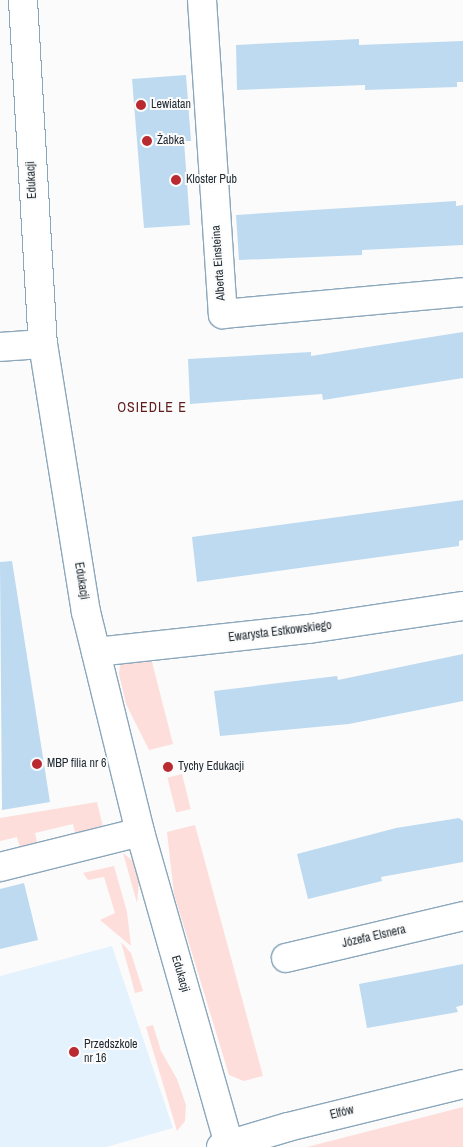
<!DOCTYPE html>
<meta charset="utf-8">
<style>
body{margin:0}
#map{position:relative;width:463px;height:1147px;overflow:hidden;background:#fbfbfb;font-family:"Archivo Narrow",sans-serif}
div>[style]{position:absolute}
.built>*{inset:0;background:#e4f2fe}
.green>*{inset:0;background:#fededb;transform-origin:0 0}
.building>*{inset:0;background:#bddaf0}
.roads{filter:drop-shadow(1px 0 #8ba7bc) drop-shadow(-1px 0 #8ba7bc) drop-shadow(0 1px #8ba7bc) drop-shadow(0 -1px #8ba7bc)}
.minor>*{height:28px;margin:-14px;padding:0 14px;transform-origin:14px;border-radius:14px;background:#fff}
.dots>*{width:14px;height:14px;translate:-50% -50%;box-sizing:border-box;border:2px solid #fbfbfb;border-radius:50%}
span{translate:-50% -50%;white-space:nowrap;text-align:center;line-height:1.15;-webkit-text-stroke:4px #fbfbfb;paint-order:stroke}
.poi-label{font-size:12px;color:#1d2830}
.left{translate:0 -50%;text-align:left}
.street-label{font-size:12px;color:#1d2830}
.neighbourhood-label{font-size:14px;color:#601b1c;letter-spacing:1px}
</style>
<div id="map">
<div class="built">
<i style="clip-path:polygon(112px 946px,173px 1128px,106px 1147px,0 1147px,0 976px)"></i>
</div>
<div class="green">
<i style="clip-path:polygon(150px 654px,173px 744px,149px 750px,126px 704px,119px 674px,120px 665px,126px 659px)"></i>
<i style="left:182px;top:774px;width:36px;height:15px;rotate:76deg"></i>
<i style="clip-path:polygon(97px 802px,105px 835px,77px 840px,73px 824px,35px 833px,38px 846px,21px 851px,17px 837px,0 841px,0 818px)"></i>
<i style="clip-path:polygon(195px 825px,263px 1076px,244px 1081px,229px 1075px,174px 894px,167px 832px)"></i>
<i style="clip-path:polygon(123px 853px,134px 862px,139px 882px,137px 903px)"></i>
<i style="clip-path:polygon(114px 866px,127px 912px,131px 946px,100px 920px,115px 913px,104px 877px,88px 880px,83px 873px)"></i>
<i style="clip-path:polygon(121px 942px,131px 953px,143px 991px,135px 993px)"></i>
<i style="clip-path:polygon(153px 1025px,161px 1051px,177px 1079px,186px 1105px,185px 1121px,177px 1131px,146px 1027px)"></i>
<i style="clip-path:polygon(463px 1107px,463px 1147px,307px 1147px)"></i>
</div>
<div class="building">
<i style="clip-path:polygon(359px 39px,359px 45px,463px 41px,463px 82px,457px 82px,457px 87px,365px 90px,365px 85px,237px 90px,236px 45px)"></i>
<i style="clip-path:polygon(186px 75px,191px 141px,184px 141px,190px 225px,144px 228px,132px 79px)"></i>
<i style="clip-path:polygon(456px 201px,456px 206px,463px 205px,463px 245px,362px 250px,362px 255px,239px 260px,236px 215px)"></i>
<i style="clip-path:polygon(463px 332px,463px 378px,323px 400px,322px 394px,190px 404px,188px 359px,311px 352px,311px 356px)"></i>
<i style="clip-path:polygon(463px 500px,463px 540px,459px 541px,459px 546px,197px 582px,192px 537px)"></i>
<i style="clip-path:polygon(12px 561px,50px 802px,2px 810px,0 562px)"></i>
<i style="clip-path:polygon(463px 654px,463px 701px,349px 724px,220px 736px,214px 691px,337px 676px,338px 680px)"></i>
<i style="clip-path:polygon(459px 818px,463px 821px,463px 862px,381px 877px,382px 881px,308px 899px,297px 854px,396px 828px)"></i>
<i style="clip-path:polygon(24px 883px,38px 940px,0 949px,0 889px)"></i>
<i style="clip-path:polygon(463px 964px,463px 1005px,456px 1007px,458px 1012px,367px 1028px,359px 984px)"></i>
</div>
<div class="roads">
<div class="minor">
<i style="left:23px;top:0;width:345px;rotate:86.7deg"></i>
<i style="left:43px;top:344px;width:271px;rotate:80.9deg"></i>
<i style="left:86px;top:612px;width:227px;rotate:76.2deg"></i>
<i style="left:140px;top:832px;width:328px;rotate:74.1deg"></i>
<i style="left:202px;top:0;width:315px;rotate:86.2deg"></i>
<i style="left:223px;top:314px;width:241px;rotate:-5.2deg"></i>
<i style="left:0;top:347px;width:43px;rotate:-4deg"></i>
<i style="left:96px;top:652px;width:214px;rotate:-6.2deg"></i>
<i style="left:309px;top:629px;width:156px;rotate:-8.5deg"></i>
<i style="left:0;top:867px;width:144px;rotate:-14deg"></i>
<i style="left:286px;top:958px;width:182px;rotate:-13.3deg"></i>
<i style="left:221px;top:1147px;width:70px;rotate:-16.6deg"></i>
<i style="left:288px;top:1127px;width:180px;rotate:-13.8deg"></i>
</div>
</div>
<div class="dots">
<i style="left:141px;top:105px;background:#ba2a31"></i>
<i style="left:147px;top:141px;background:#ba2a31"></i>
<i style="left:176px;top:180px;background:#ba2a31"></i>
<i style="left:37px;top:764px;background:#ba2a31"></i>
<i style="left:168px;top:767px;background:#ba2a31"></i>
<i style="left:74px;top:1052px;background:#ba2a31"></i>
</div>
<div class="poi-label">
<span class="left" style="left:151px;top:105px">Lewiatan</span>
<span class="left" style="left:157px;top:141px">Żabka</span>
<span class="left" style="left:186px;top:180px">Kloster Pub</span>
<span class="left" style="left:47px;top:764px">MBP filia nr 6</span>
<span class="left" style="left:178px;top:767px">Tychy Edukacji</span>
<span class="left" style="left:84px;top:1052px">Przedszkole<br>nr 16</span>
</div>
<div class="street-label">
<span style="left:32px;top:180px;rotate:-93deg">Edukacji</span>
<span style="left:219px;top:263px;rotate:-94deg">Alberta Einsteina</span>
<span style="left:81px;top:581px;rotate:81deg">Edukacji</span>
<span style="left:280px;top:632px;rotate:-7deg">Ewarysta Estkowskiego</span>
<span style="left:374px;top:937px;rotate:-13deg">Józefa Elsnera</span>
<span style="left:180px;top:974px;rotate:74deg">Edukacji</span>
<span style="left:342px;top:1113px;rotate:-14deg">Elfów</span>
</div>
<div class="neighbourhood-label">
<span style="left:152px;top:407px">OSIEDLE E</span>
</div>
</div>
